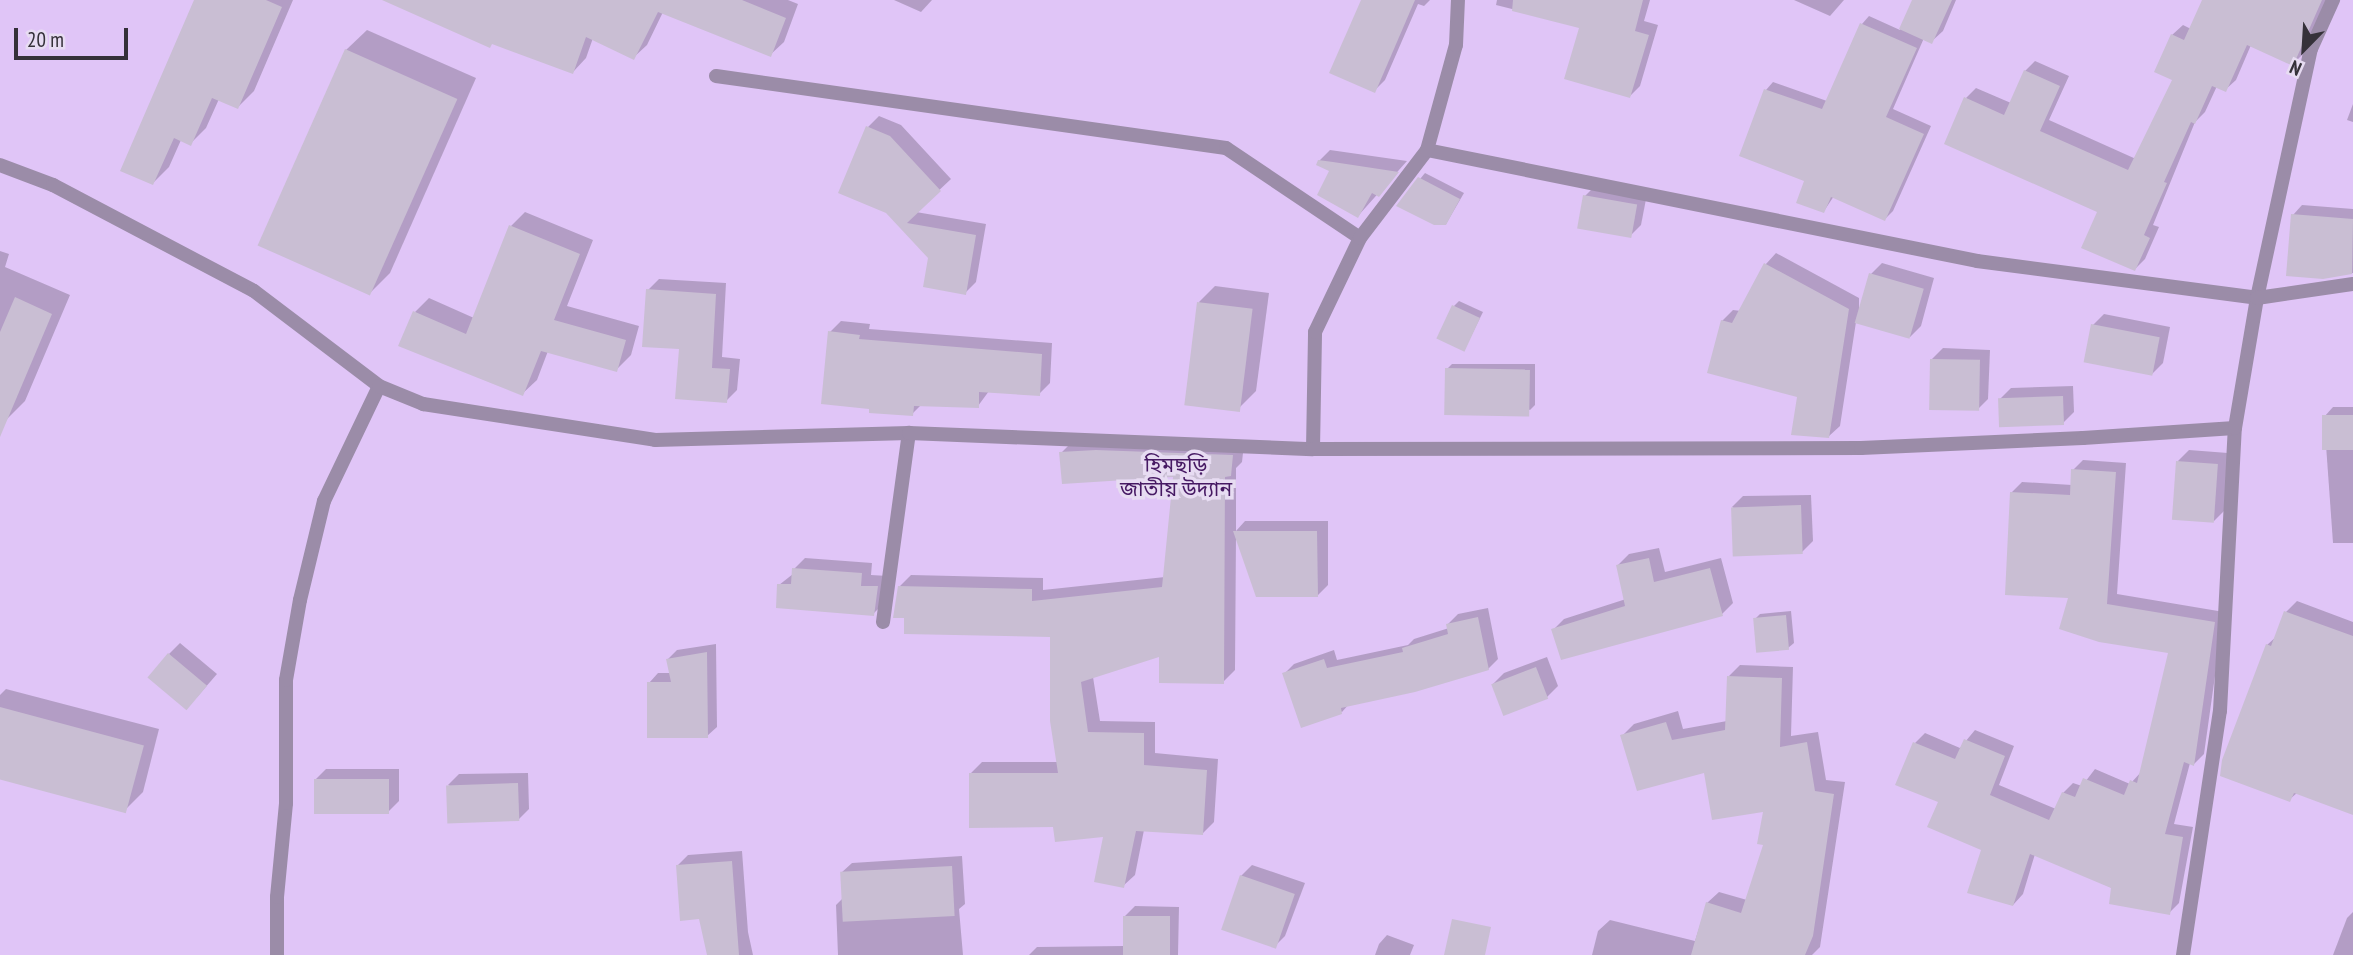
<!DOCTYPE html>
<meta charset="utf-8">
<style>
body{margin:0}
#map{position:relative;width:2353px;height:955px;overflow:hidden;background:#e7dcf2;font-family:"PT Sans Narrow","Noto Sans Bengali",sans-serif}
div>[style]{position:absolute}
.green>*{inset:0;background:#e0c5f7;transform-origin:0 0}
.shadow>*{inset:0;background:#0003}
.building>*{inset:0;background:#c9bed3;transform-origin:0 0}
.service>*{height:14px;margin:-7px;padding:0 7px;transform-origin:7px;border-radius:7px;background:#9b8ca8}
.minor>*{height:14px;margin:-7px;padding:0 7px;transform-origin:7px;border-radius:7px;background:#9b8ca8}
.tertiary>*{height:14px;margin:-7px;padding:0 7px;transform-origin:7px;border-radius:7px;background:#9b8ca8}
span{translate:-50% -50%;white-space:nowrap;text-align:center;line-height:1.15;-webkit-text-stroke:7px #e7dcf2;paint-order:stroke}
.park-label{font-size:21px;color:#461963}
.north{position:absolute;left:2269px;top:14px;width:70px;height:70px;-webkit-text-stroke:5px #e7dcf2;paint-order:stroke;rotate:204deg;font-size:19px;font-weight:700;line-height:28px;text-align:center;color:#353139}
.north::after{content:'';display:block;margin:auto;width:24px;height:32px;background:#353139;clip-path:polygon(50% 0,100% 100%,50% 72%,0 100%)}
.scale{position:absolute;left:14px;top:28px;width:114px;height:32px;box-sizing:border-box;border:4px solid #353139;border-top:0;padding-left:9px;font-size:21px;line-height:24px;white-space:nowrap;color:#353139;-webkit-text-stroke:5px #e7dcf2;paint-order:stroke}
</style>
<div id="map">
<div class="green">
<i style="left:0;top:0;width:2353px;height:955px"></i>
</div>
<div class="shadow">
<i style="clip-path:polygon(196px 0,293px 0,254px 91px,238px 107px,219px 99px,206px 128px,190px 144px,181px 140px,169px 167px,153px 183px)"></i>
<i style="clip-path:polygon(423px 0,788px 0,798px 4px,784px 42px,770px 55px,663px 12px,647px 45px,633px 58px,593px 38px,586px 58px,573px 72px)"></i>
<i style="clip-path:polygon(894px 0,932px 0,921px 12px)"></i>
<i style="clip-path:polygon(1363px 0,1430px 0,1424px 6px,1418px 4px,1385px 80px,1374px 91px)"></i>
<i style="clip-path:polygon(1497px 0,1650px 0,1644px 21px,1658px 25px,1640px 86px,1630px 96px,1581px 26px,1496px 5px)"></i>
<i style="clip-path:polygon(1794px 0,1844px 0,1830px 16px)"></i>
<i style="clip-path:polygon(1914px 0,1956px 0,1943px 31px,1932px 41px,1924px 38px,1893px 109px,1931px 126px,1893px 211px,1885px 219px,1834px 196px,1824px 211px,1766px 90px,1773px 82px,1827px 101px,1862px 24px,1869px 16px,1900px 30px)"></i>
<i style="clip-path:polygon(2204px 0,2327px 0,2303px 54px,2293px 64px,2251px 45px,2236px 80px,2225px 90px,2217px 86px,2205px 112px,2195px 122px,2153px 225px,2159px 227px,2145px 259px,2135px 269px,2099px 211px,1966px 98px,1976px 88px,2011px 103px,2025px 71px,2035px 61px,2069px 76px,2049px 120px,2136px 159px,2174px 79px,2172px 35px,2183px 25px,2191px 29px)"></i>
<i style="clip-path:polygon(367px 30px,476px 78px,390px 273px,370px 293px,346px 50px)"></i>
<i style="clip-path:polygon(2353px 104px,2353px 122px,2347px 120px)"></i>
<i style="clip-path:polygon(879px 116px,901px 125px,951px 179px,916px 212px,986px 224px,976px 282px,965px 293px,887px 211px,868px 127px)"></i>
<i style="clip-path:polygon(1330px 150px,1407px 161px,1358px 216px,1331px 170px,1319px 161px)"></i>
<i style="clip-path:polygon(1425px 173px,1464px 193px,1446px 224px,1420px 179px)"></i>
<i style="clip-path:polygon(1596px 185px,1647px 194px,1641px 225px,1630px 236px,1585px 196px)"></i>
<i style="clip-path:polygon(2302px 205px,2353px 209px,2353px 273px,2323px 277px,2293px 215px)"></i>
<i style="clip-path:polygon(525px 212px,593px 240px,567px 306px,639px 326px,631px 355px,616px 370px,548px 351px,537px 380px,522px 394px,415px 312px,429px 298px,474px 318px,511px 226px)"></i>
<i style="clip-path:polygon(0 251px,9px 254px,5px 267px,70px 295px,25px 401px,6px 420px,0 417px)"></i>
<i style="clip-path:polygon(1776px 253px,1859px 298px,1859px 318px,1871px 274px,1882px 263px,1934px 278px,1921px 326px,1910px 337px,1856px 322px,1840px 426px,1828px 437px,1799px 396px,1722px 321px,1733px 310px,1741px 311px,1766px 264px)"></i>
<i style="clip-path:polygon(659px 279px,726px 283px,722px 357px,740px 359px,737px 390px,726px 401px,681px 348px,648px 290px)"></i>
<i style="clip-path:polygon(1215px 286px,1269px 293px,1256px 391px,1240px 407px,1199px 302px)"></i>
<i style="clip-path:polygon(1459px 301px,1483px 312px,1464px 350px,1454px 306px)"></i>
<i style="clip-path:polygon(2104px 314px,2170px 327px,2163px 363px,2152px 374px,2093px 325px)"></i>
<i style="clip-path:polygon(841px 321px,870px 324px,869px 329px,1052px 343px,1050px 383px,1039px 394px,989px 391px,978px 406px,922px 404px,912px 414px,871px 408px,830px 332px)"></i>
<i style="clip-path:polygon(1943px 348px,1990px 350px,1988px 399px,1977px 410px,1932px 359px)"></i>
<i style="clip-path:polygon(1452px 364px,1535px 364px,1535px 405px,1530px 410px,1447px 369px)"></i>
<i style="clip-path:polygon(2073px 386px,2074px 412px,2063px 423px,2000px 399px,2011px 388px)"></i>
<i style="clip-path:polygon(2333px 407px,2353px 407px,2353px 543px,2333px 543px,2324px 417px)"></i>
<i style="clip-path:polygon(1073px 441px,1244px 444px,1242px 462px,1236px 468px,1236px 531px,1245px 521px,1328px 521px,1328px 585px,1317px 596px,1236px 536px,1235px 670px,1223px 682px,1161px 655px,1093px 677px,1100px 721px,1155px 722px,1155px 753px,1218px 759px,1214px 822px,1202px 834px,1144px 830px,1135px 875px,1123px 886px,1105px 835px,1055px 826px,970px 774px,982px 762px,1058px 762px,1052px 635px,906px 617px,899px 587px,911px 575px,1043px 578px,1043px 590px,1165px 577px,1175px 475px,1061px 453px)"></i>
<i style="clip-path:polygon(2189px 450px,2228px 453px,2225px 510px,2214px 521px,2178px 461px)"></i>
<i style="clip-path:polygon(2083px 460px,2126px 463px,2117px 594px,2224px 612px,2204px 754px,2194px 764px,2190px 763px,2174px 824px,2193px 827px,2179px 903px,2169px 913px,2035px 854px,2023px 894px,2013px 905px,1983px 849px,1940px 801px,1915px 743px,1925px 733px,1960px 748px,1975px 730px,2014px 746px,1999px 785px,2056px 809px,2063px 793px,2073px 783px,2082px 786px,2095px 769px,2130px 784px,2142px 771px,2170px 652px,2071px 596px,2011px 493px,2022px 482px,2072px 485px,2073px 470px)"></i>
<i style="clip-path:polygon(1811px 495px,1813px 541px,1802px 552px,1732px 507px,1743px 496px)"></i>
<i style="clip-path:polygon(1659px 548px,1665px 572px,1721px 558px,1733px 603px,1722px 614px,1553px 630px,1564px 619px,1626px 599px,1618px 565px,1629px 554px)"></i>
<i style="clip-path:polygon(805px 558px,872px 563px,871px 575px,888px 576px,884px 603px,873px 614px,779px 585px,793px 574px,794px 569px)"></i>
<i style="clip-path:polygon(2297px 601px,2353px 622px,2353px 813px,2298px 792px,2289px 800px,2267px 645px,2277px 636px,2286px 612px)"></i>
<i style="clip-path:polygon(1488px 608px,1498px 659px,1488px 669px,1349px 704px,1342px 712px,1284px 674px,1294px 664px,1334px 650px,1337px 660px,1408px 645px,1414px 639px,1449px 628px,1448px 624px,1458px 614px)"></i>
<i style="clip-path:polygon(1791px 611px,1794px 643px,1788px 648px,1755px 619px,1760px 614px)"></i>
<i style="clip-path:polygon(180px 643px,217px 674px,197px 697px,169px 654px)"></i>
<i style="clip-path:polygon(716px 644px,717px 727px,707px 736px,649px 683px,658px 673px,671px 673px,668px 659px,677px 650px)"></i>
<i style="clip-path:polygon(1547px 657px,1558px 686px,1547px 697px,1504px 713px,1493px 684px,1504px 673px)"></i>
<i style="clip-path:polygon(1740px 665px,1793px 667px,1791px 736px,1818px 732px,1826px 780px,1845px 782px,1820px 947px,1812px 955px,1592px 955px,1598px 931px,1610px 920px,1695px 941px,1707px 903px,1719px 892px,1747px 900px,1766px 844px,1765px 810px,1705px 771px,1622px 736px,1634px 724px,1678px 711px,1683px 729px,1727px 721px,1729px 676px)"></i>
<i style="clip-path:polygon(6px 689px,159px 729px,143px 792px,127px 808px,0 775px,0 695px)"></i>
<i style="clip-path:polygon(326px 769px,399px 769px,399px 801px,388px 812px,315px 780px)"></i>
<i style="clip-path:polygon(528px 773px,529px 809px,518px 820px,448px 785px,459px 774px)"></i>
<i style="clip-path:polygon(742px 851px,748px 932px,753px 955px,709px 955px,700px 917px,678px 865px,688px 855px)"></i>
<i style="clip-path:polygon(962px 856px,965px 904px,959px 909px,963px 955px,838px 955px,836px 905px,843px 898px,841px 873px,852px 863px)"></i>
<i style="clip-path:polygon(1252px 865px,1305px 883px,1285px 936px,1274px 947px,1241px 876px)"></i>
<i style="clip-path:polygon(1135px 906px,1179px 907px,1178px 955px,1029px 955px,1037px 947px,1124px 946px,1125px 916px)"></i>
<i style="clip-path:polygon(2353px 912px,2353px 955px,2333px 955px,2347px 918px)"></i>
<i style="clip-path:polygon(1387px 935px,1414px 945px,1410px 955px,1375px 955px,1379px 944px)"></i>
</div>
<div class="building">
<i style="clip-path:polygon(194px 0,266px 0,282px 7px,238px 109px,212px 98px,191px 146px,174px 138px,153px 185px,120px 171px)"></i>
<i style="clip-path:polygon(382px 0,742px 0,786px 18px,771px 57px,658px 12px,634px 60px,586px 37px,573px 74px,492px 44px,490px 48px)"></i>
<i style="clip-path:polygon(1361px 0,1415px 0,1375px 93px,1329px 73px)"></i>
<i style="clip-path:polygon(1513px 0,1643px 0,1635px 31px,1649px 35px,1630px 98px,1564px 79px,1579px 28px,1512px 11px)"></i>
<i style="clip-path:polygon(1912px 0,1952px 0,1932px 44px,1899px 29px)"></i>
<i style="clip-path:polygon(2202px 0,2322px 0,2293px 66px,2247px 45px,2226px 92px,2212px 86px,2195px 124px,2191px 122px,2164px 182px,2167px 183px,2144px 235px,2150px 238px,2135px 271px,2081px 248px,2097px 212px,1944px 144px,1964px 97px,2004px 115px,2024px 70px,2060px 86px,2040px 131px,2128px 170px,2172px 80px,2154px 72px,2171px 34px,2184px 40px)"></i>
<i style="clip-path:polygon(1860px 23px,1917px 48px,1886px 117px,1924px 134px,1885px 221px,1831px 197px,1824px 213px,1796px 203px,1804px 181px,1739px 156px,1764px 89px,1822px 109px)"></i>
<i style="left:345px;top:49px;width:123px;height:215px;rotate:24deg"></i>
<i style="clip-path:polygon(866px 126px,890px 136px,941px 191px,907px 223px,976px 235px,966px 295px,923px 287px,928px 258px,886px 213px,838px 193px)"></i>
<i style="clip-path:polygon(1318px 160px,1333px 162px,1399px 172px,1379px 197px,1372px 193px,1358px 218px,1317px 195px,1329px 171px,1316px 165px)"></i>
<i style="clip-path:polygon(1418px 177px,1460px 199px,1446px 225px,1434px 225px,1396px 206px)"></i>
<i style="left:1583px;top:195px;width:55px;height:34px;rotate:10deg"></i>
<i style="clip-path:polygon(2291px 214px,2353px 219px,2352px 274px,2323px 279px,2286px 276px)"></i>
<i style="clip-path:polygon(509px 225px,580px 254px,554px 320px,626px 340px,617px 372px,541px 351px,523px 396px,398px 346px,413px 311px,466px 334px)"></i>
<i style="clip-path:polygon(1764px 263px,1849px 309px,1829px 438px,1791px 435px,1797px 397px,1707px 373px,1721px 320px,1732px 323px)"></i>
<i style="left:1869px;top:273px;width:57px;height:52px;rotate:16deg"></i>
<i style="clip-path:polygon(646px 289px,716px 294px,712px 368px,730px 369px,727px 403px,675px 399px,679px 349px,642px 347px)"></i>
<i style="clip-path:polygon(15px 297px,52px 314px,0 437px,0 332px)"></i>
<i style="left:1197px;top:302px;width:56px;height:104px;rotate:7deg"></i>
<i style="left:1452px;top:305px;width:31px;height:37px;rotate:25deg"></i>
<i style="left:2091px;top:324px;width:70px;height:39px;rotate:11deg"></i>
<i style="clip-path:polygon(828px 331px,860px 335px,859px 339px,1042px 354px,1040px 396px,979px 392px,979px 408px,914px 406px,913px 416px,869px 413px,869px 409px,821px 404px)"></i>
<i style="left:1930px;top:359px;width:50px;height:51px;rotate:1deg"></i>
<i style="left:1445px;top:368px;width:85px;height:47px;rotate:1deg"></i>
<i style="left:2063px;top:396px;width:29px;height:65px;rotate:88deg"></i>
<i style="left:2353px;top:415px;width:35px;height:31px;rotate:90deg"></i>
<i style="clip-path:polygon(1096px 450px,1233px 455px,1231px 476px,1225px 477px,1224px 684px,1159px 683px,1159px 657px,1081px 682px,1088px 732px,1144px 733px,1144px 765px,1207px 770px,1203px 835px,1136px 831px,1124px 888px,1094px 882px,1103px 837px,1055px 842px,1053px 827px,969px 828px,969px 773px,1058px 773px,1050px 721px,1050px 637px,904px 634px,904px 618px,893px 618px,898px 586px,1032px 589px,1032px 601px,1162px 587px,1173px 477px,1062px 484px,1059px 452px)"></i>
<i style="left:2176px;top:461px;width:42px;height:59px;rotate:4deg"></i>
<i style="clip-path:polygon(2071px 469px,2116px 472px,2107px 604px,2215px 622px,2194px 766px,2184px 762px,2165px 834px,2183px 837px,2170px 915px,2109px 904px,2111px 888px,2030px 854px,2013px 906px,1967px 893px,1981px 850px,1927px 827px,1938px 802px,1895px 785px,1913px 742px,1955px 759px,1964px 739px,2005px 756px,1990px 795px,2049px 820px,2062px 792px,2075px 797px,2083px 778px,2124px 795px,2130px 780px,2137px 783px,2168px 653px,2099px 642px,2059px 629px,2068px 598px,2005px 595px,2010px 492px,2070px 495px)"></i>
<i style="left:1801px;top:505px;width:49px;height:70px;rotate:88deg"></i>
<i style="clip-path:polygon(1233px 531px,1317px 531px,1318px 597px,1256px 597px)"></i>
<i style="clip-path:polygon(1649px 558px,1654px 582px,1710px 568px,1723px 616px,1561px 660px,1551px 629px,1625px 606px,1616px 565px)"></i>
<i style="clip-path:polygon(792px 568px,862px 573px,861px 586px,878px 586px,874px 616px,776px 608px,777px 584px,791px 584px)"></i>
<i style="clip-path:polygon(2284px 611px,2353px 636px,2353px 815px,2294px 793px,2290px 802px,2220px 776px,2222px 760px,2266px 644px,2271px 646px)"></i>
<i style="left:1786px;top:615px;width:35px;height:33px;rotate:85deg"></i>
<i style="clip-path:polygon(1478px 617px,1489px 670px,1415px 692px,1341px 708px,1342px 714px,1301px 728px,1282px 673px,1324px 659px,1327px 668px,1403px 652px,1402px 648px,1448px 634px,1446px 624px)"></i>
<i style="clip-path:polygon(707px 652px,708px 738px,647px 738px,647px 682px,671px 682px,666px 659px)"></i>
<i style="left:168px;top:653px;width:51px;height:32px;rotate:40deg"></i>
<i style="left:1536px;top:667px;width:34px;height:48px;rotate:69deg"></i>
<i style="clip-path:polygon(1727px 676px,1782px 678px,1780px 747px,1807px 742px,1815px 791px,1834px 794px,1813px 936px,1805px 955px,1691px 955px,1706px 902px,1741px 913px,1763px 845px,1757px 844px,1763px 812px,1712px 820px,1704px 773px,1637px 791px,1620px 735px,1666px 722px,1672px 740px,1725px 730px)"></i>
<i style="left:0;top:707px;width:149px;height:70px;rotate:15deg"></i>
<i style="left:389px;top:779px;width:35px;height:75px;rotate:90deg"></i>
<i style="left:518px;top:783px;width:38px;height:72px;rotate:88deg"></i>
<i style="clip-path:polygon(732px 861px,739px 955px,707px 955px,699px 919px,680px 921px,676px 865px)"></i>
<i style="left:952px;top:866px;width:50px;height:112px;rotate:87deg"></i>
<i style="left:1240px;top:875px;width:58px;height:58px;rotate:19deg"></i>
<i style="left:1123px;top:916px;width:47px;height:39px"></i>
<i style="clip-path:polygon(1452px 919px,1491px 927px,1485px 955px,1444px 955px)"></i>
</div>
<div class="service">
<i style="left:716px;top:76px;width:515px;rotate:8.04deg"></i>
<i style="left:1226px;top:148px;width:161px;rotate:33.9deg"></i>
</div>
<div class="minor">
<i style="left:1427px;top:150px;width:561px;rotate:11.41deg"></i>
<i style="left:1977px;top:261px;width:282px;rotate:7.5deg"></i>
<i style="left:2257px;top:298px;width:255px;rotate:-77.8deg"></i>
<i style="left:2311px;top:49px;width:54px;rotate:-65.8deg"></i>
<i style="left:1313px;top:449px;width:117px;rotate:-89deg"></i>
<i style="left:1315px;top:332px;width:104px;rotate:-64.4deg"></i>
<i style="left:1360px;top:238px;width:111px;rotate:-52.7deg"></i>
<i style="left:1427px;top:150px;width:109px;rotate:-74.6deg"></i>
<i style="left:1456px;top:45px;width:45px;rotate:-87.5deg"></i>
<i style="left:883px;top:622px;width:191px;rotate:-82.2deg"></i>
<i style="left:277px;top:955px;width:58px;rotate:-90deg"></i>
<i style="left:277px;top:897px;width:94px;rotate:-84.5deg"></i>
<i style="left:286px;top:803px;width:123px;rotate:-90deg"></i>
<i style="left:286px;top:680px;width:81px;rotate:-80.1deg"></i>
<i style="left:300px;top:600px;width:102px;rotate:-76.4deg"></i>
<i style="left:324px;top:501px;width:127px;rotate:-64.4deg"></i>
<i style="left:2183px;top:955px;width:247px;rotate:-81.4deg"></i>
<i style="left:2220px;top:711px;width:283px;rotate:-87deg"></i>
</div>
<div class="tertiary">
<i style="left:0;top:165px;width:57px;rotate:20.7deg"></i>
<i style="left:53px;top:185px;width:227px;rotate:27.8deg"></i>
<i style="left:254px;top:291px;width:157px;rotate:37.2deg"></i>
<i style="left:379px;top:386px;width:48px;rotate:22.2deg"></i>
<i style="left:423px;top:404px;width:235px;rotate:8.8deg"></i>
<i style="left:655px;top:440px;width:254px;rotate:-1.6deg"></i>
<i style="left:909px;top:433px;width:404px;rotate:2.3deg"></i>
<i style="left:1313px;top:449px;width:548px;rotate:-0.1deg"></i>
<i style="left:1861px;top:448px;width:222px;rotate:-2.6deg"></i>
<i style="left:2083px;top:438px;width:152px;rotate:-3.8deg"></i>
<i style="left:2235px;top:428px;width:132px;rotate:-80.4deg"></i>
<i style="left:2257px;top:298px;width:97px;rotate:-8.3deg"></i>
</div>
<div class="park-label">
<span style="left:1176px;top:477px">হিমছড়ি<br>জাতীয় উদ্যান</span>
</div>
<div class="north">N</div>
<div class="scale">20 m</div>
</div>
